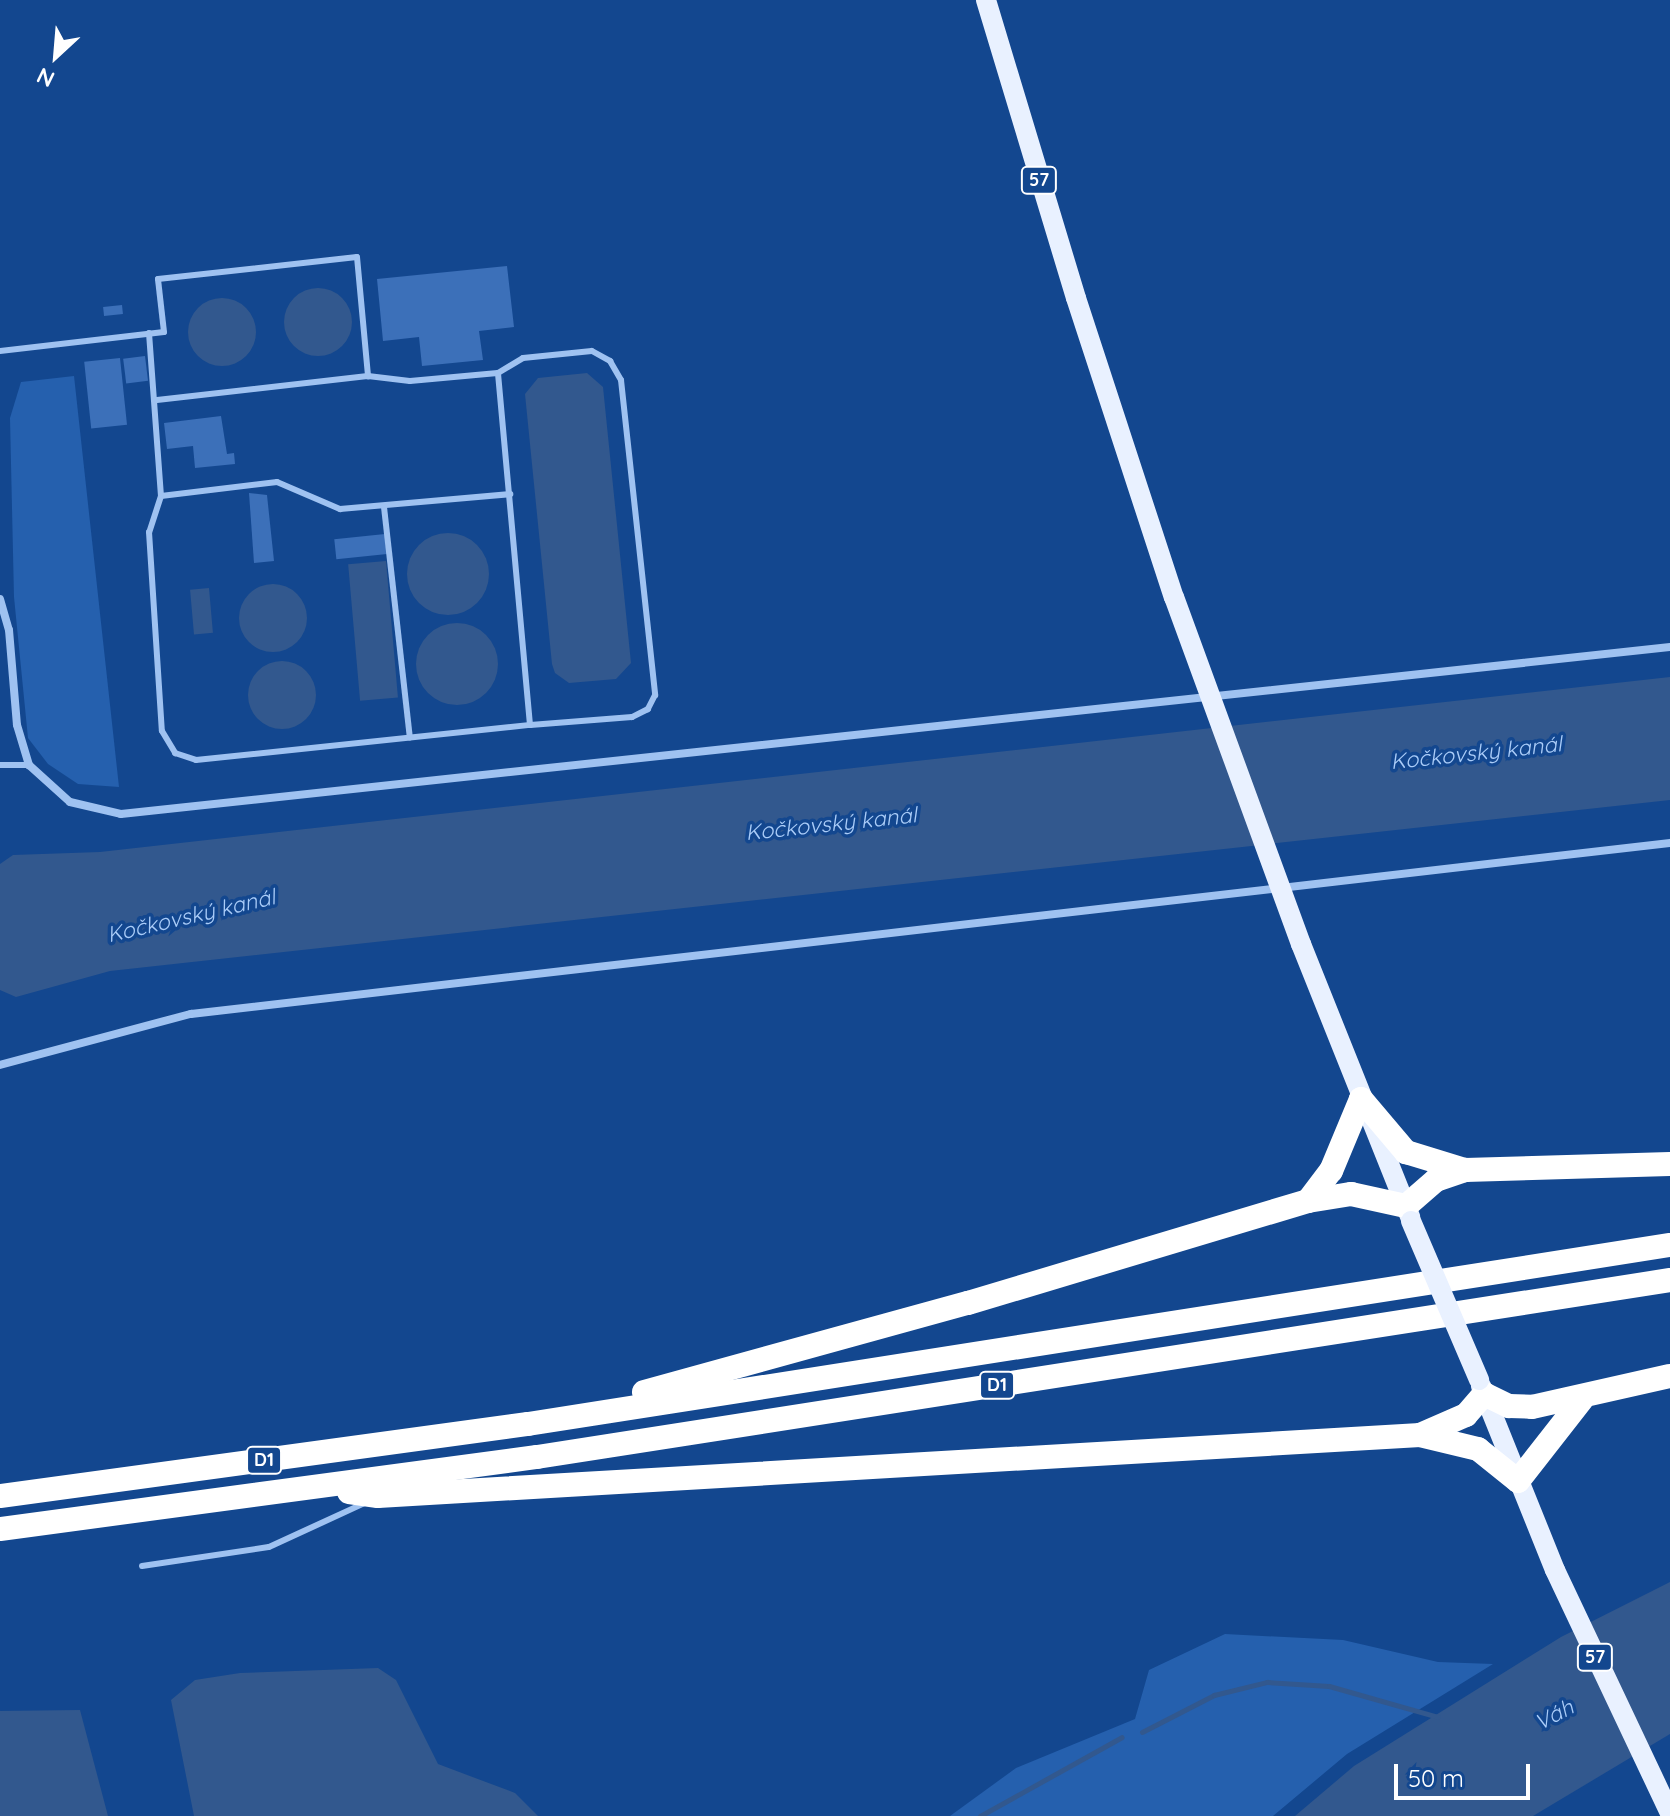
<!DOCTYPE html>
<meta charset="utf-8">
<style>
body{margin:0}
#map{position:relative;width:1670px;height:1816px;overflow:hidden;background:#13478f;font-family:Quicksand,sans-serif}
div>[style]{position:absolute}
.green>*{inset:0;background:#2560ae}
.water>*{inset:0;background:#32588e;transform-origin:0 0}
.round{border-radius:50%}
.stream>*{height:5px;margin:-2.5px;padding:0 2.5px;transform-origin:2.5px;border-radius:2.5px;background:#32588e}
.building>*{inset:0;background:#3c70b9;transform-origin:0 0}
.service>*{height:6px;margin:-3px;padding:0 3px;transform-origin:3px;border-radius:3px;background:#9fc2f1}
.minor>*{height:8px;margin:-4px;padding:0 4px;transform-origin:4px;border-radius:4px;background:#9fc2f1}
.primary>*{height:20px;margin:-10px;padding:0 10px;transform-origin:10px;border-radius:10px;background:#e9f1ff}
.motorway>*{height:24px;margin:-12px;padding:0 12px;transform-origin:12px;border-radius:12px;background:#fff}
.primary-bridge>*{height:20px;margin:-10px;padding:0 10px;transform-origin:10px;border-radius:10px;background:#e9f1ff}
span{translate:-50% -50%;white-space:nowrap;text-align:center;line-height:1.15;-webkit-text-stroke:7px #13478f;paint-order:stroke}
.shield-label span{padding:2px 6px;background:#13478f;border:2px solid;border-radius:6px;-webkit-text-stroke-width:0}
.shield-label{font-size:18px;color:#fff;font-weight:700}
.water-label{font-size:22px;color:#aaccf8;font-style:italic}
.north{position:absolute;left:16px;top:16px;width:80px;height:80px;-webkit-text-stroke:6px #13478f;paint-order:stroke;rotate:206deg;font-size:22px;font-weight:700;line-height:32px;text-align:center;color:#fff}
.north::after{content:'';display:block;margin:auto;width:28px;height:36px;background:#fff;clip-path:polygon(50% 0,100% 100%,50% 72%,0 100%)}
.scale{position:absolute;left:1394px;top:1764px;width:136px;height:36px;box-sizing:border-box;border:4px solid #fff;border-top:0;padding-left:10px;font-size:24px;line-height:28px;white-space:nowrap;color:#fff;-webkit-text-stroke:6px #13478f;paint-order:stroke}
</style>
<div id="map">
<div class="green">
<i style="clip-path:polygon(74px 376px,119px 787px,78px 784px,48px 764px,28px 738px,14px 597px,10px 418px,21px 382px)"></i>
<i style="clip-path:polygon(1225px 1634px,1343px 1640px,1438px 1662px,1493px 1664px,1347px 1754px,1273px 1816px,950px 1816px,1016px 1768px,1135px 1719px,1149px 1670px)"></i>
</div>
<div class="water">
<i class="round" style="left:284px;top:288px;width:68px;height:68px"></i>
<i class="round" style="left:188px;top:298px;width:68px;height:68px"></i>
<i style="clip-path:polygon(587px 373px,603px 387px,631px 663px,616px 679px,569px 683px,555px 673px,552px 664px,525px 394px,538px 378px)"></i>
<i class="round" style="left:407px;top:533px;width:82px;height:82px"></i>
<i style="left:386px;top:561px;width:137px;height:38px;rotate:85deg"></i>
<i class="round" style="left:239px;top:584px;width:68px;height:68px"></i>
<i style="left:209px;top:588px;width:45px;height:19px;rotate:85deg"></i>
<i class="round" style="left:416px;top:623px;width:82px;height:82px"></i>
<i class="round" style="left:248px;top:661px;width:68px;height:68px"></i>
<i style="clip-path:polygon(1670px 677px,1670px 800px,110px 971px,16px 997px,0 990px,0 864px,13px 855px,100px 852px)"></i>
<i style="clip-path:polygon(1670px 1582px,1670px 1734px,1533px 1816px,1295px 1816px,1354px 1766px,1561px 1637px)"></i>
<i style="clip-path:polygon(378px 1668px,396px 1680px,438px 1764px,515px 1793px,538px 1816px,194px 1816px,171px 1700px,195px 1680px,240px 1673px)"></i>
<i style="clip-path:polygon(80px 1710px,108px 1816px,0 1816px,0 1711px)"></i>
</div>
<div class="stream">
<i style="left:1142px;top:1732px;width:81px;rotate:-27.2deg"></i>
<i style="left:1214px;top:1695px;width:55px;rotate:-13.8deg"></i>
<i style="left:1267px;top:1682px;width:62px;rotate:3.7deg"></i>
<i style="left:1329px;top:1686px;width:113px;rotate:15.9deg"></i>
<i style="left:980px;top:1816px;width:162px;rotate:-29.1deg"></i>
</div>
<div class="building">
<i style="clip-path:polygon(507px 266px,514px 327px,479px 331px,483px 360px,422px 366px,419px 337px,383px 341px,377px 279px)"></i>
<i style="left:122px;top:305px;width:9px;height:19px;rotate:84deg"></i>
<i style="left:145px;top:356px;width:25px;height:22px;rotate:83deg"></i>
<i style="left:120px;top:358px;width:67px;height:36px;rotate:84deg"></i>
<i style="clip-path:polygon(221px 416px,227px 454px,234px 453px,235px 464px,195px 468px,193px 446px,167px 449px,164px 423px)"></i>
<i style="clip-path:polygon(249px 493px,267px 495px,274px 561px,254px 563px)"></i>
<i style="left:385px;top:534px;width:20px;height:51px;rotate:84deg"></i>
</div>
<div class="service">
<i style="left:149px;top:333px;width:163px;rotate:85.8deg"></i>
<i style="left:161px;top:496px;width:38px;rotate:108deg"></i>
<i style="left:149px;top:532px;width:199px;rotate:86.3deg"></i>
<i style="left:162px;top:731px;width:26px;rotate:59deg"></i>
<i style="left:175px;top:753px;width:22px;rotate:18deg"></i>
<i style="left:196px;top:760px;width:336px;rotate:-6deg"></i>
<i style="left:530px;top:725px;width:353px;rotate:-95.2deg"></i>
<i style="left:0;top:351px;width:165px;rotate:-6.6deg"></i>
<i style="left:164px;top:332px;width:53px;rotate:-96.5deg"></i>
<i style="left:158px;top:279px;width:200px;rotate:-6.3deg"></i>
<i style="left:357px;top:257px;width:120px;rotate:84.7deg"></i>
<i style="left:157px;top:400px;width:212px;rotate:-6.5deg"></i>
<i style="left:368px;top:376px;width:42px;rotate:6.8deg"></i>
<i style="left:410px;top:381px;width:88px;rotate:-5.2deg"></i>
<i style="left:498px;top:373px;width:29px;rotate:-31deg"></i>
<i style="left:523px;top:358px;width:69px;rotate:-5.8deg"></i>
<i style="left:592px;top:351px;width:21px;rotate:29deg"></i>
<i style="left:610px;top:361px;width:22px;rotate:60deg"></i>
<i style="left:621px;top:380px;width:317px;rotate:83.8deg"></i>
<i style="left:655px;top:695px;width:16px;rotate:117deg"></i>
<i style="left:648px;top:709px;width:18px;rotate:153deg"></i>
<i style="left:632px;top:717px;width:102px;rotate:175.5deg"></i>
<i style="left:161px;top:496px;width:117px;rotate:-6.9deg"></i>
<i style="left:277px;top:482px;width:69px;rotate:23.2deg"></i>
<i style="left:340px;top:509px;width:171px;rotate:-5deg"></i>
<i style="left:384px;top:507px;width:232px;rotate:83.6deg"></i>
<i style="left:0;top:765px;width:29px"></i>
<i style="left:142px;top:1566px;width:128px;rotate:-8.5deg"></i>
<i style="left:269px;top:1547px;width:108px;rotate:-24.7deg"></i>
</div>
<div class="minor">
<i style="left:0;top:599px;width:32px;rotate:74deg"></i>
<i style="left:9px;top:630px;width:95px;rotate:85.2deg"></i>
<i style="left:17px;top:725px;width:42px;rotate:73.3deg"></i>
<i style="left:29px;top:765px;width:55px;rotate:42.1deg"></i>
<i style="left:70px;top:802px;width:52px;rotate:13.2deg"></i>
<i style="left:121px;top:814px;width:1558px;rotate:-6.15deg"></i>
<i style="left:0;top:1065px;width:198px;rotate:-15deg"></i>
<i style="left:191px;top:1014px;width:1489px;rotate:-6.6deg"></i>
</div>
<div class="primary">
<i style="left:986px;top:0;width:311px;rotate:73.2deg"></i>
<i style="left:1076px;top:298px;width:315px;rotate:71.9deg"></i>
<i style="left:1301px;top:944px;width:294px;rotate:68.2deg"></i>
<i style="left:1481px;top:1386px;width:198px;rotate:68.1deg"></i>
<i style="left:1555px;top:1570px;width:269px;rotate:64.7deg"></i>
</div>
<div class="motorway">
<i style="left:1361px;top:1099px;width:70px;rotate:49.7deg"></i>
<i style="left:1406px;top:1152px;width:62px;rotate:17deg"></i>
<i style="left:1465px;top:1170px;width:205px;rotate:-1.7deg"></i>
<i style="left:1308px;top:1201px;width:38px;rotate:-53deg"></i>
<i style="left:1331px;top:1171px;width:78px;rotate:-67.4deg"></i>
<i style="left:644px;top:1392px;width:336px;rotate:-15.4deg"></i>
<i style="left:968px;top:1303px;width:355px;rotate:-16.7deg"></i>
<i style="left:1308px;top:1201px;width:44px;rotate:-9.2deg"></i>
<i style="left:1351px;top:1194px;width:56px;rotate:12.3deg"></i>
<i style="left:1406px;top:1206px;width:40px;rotate:-41deg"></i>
<i style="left:1436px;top:1180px;width:31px;rotate:-19deg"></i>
<i style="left:1420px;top:1435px;width:50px;rotate:-23.5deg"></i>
<i style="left:1466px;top:1415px;width:28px;rotate:-49deg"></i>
<i style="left:1484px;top:1394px;width:28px;rotate:26deg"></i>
<i style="left:1509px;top:1406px;width:23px;rotate:2deg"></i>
<i style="left:1532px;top:1407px;width:141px;rotate:-12.7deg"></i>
<i style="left:349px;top:1492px;width:29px;rotate:8deg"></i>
<i style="left:378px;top:1496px;width:1044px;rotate:-3.35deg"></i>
<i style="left:1420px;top:1435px;width:60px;rotate:13.6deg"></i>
<i style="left:1478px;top:1449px;width:51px;rotate:38.7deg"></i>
<i style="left:1518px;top:1481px;width:104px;rotate:-52deg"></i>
<i style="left:0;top:1496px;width:533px;rotate:-7.77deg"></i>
<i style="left:528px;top:1424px;width:1156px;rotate:-8.91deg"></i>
<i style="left:0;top:1529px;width:542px;rotate:-7.64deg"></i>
<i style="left:537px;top:1457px;width:1147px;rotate:-8.88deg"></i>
</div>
<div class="primary-bridge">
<i style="left:1174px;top:597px;width:370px;rotate:69.9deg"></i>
<i style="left:1411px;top:1221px;width:173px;rotate:66.8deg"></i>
</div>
<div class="shield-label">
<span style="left:1039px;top:180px">57</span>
<span style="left:997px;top:1385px">D1</span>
<span style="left:264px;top:1460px">D1</span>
<span style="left:1595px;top:1657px">57</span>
</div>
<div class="water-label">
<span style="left:1476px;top:753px;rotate:-6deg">Kočkovský kanál</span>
<span style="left:831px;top:824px;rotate:-6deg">Kočkovský kanál</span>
<span style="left:191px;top:916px;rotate:-13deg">Kočkovský kanál</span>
<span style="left:1554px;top:1715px;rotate:-28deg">Váh</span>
</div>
<div class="north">N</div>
<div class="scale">50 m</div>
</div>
